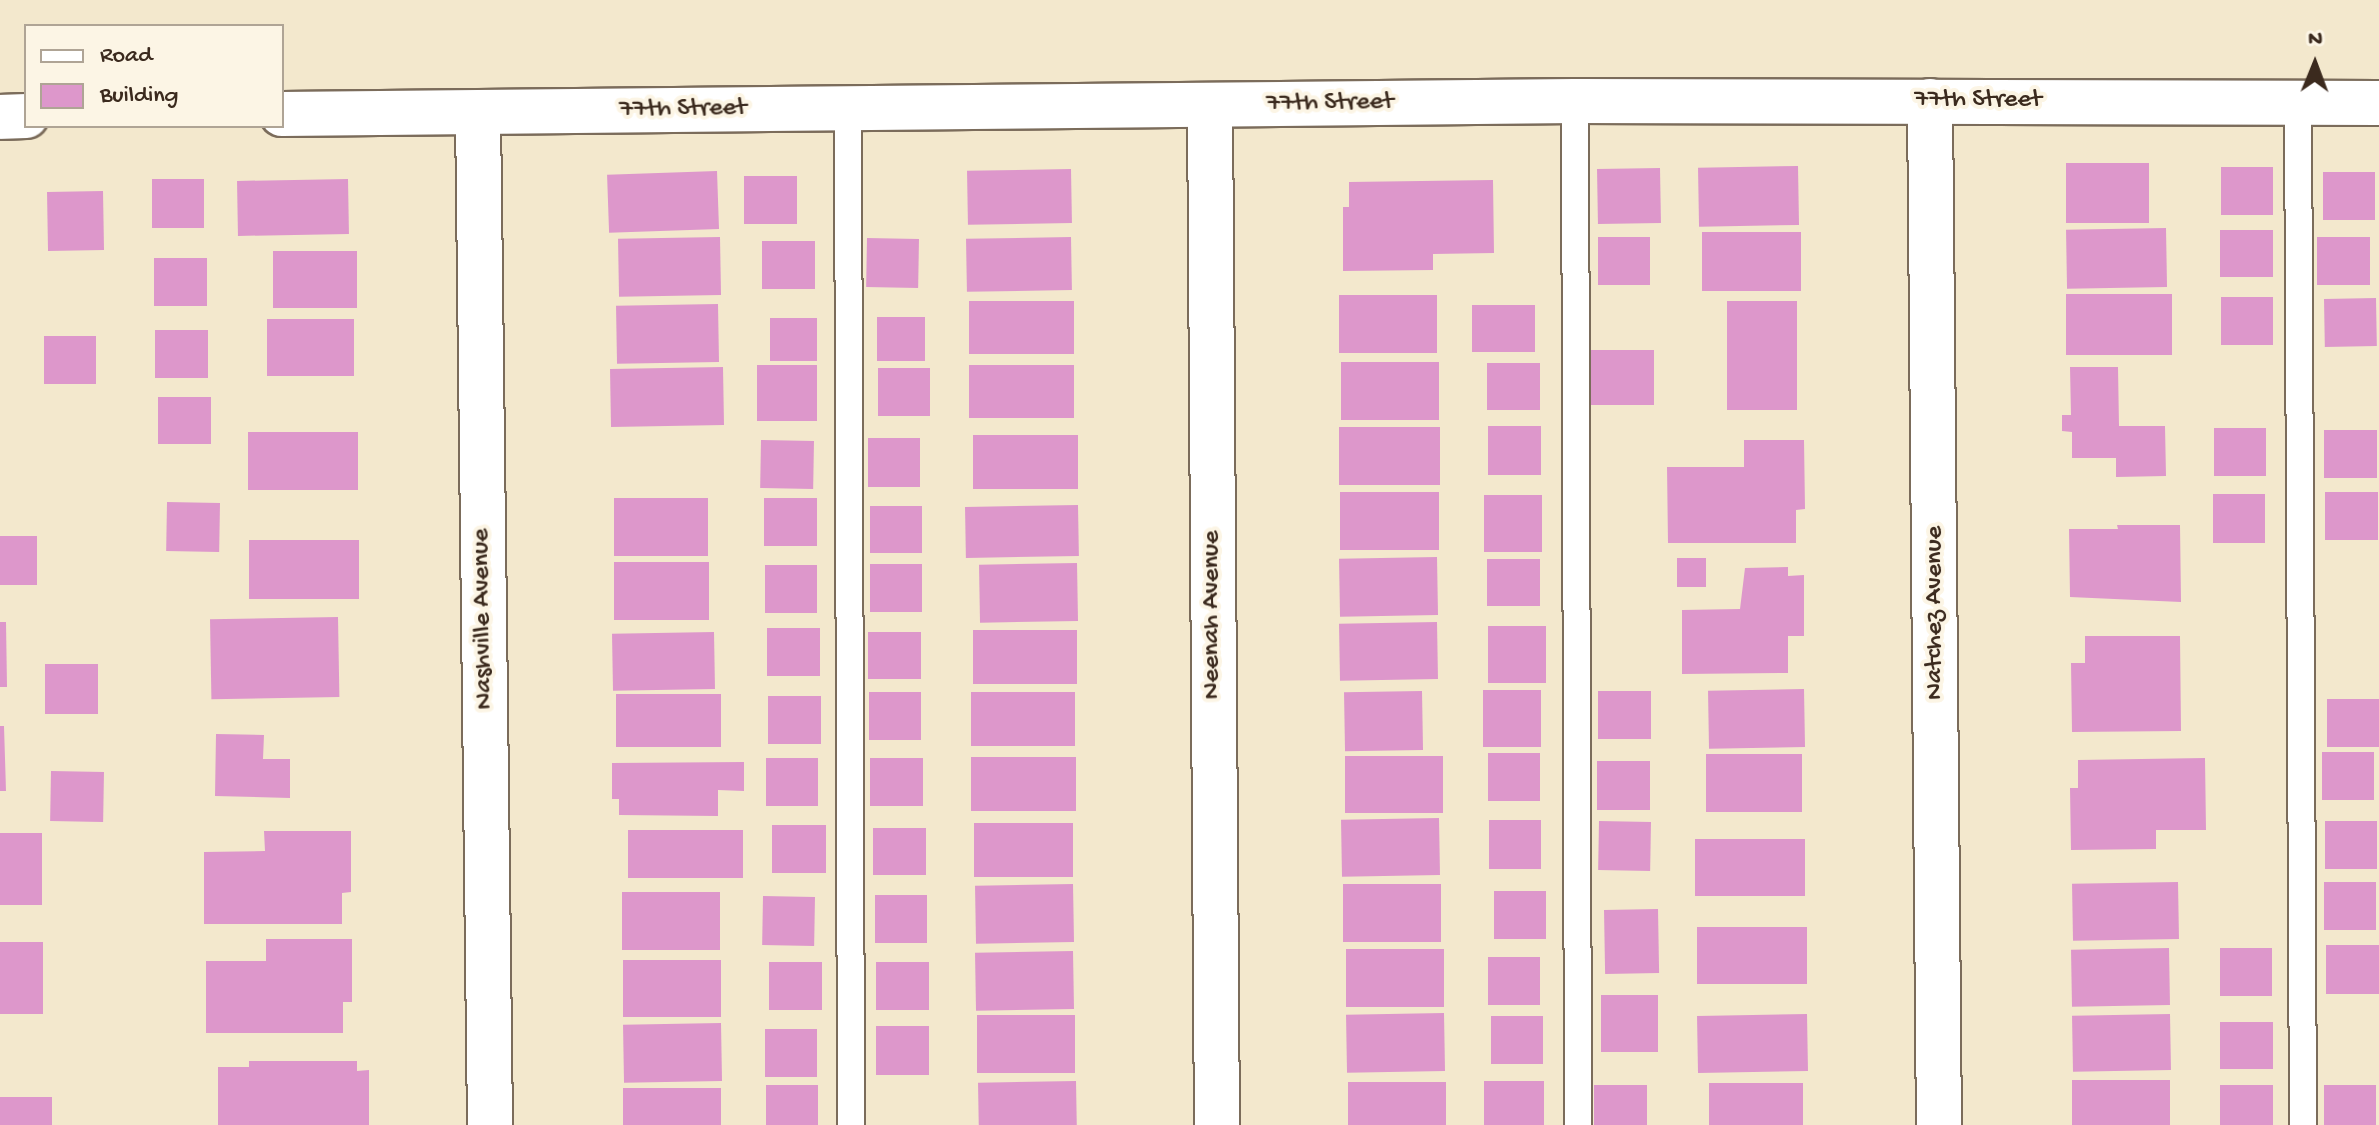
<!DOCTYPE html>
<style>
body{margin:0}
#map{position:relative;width:2379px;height:1125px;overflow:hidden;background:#f3e8cd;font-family:"Gochi Hand",sans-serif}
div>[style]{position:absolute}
.building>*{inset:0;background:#dd97cb;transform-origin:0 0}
.roads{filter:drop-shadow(2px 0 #7b6c5b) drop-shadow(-2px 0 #7b6c5b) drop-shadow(0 2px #7b6c5b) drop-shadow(0 -2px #7b6c5b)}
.lane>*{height:26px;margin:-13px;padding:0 13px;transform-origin:13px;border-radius:13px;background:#fff}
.street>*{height:44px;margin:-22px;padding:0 22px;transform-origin:22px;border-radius:22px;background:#fff}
span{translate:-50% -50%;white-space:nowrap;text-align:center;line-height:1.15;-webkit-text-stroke:8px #fcf5e5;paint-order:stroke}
.street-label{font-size:26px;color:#3b2a1e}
.legend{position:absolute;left:24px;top:24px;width:260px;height:104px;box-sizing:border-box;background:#fcf5e5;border:2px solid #afa495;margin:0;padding:10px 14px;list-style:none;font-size:24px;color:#3b2a1e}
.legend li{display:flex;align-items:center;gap:16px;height:40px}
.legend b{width:40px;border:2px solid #afa495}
.north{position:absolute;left:2275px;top:24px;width:80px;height:80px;-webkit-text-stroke:6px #fcf5e5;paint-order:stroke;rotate:1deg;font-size:22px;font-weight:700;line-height:32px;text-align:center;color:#3b2a1e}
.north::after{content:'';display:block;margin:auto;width:28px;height:36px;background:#3b2a1e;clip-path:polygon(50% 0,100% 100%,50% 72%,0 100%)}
</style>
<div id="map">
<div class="building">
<i style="left:2149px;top:163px;width:60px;height:83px;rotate:90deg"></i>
<i style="left:1798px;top:166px;width:59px;height:100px;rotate:89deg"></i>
<i style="left:2221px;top:167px;width:52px;height:48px"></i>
<i style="left:1660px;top:168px;width:55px;height:63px;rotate:89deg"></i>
<i style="left:1071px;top:169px;width:54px;height:104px;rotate:89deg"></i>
<i style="left:717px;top:171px;width:58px;height:110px;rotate:88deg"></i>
<i style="left:2323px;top:172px;width:52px;height:48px"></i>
<i style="left:744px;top:176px;width:53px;height:48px"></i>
<i style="left:204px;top:179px;width:49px;height:52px;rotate:90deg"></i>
<i style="left:348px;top:179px;width:55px;height:111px;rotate:89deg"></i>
<i style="clip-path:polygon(1493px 180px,1494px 253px,1433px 254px,1433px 270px,1343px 271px,1343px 207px,1349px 207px,1349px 182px)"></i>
<i style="left:103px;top:191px;width:59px;height:56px;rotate:89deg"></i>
<i style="left:2166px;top:228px;width:59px;height:100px;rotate:89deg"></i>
<i style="left:2220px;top:230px;width:53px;height:47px"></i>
<i style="left:1702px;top:232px;width:99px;height:59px"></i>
<i style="left:720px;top:237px;width:58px;height:102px;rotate:89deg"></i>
<i style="left:1071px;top:237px;width:53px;height:105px;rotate:89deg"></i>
<i style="left:1650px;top:237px;width:48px;height:52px;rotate:90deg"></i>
<i style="left:2370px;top:237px;width:48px;height:53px;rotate:90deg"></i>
<i style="left:867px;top:238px;width:52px;height:49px;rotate:1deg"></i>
<i style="left:762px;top:241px;width:53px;height:48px"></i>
<i style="left:357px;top:251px;width:57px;height:84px;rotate:90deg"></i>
<i style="left:154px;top:258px;width:53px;height:48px"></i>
<i style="left:2066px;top:294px;width:106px;height:61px"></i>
<i style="left:1437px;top:295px;width:58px;height:98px;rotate:90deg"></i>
<i style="left:2273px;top:297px;width:48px;height:52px;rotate:90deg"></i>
<i style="left:2376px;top:298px;width:48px;height:52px;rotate:89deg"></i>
<i style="left:1074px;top:301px;width:53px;height:105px;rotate:90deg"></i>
<i style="left:1727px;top:301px;width:70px;height:109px"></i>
<i style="left:718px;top:304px;width:58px;height:102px;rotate:89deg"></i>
<i style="left:1472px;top:305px;width:63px;height:47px"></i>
<i style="left:877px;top:317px;width:48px;height:44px"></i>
<i style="left:770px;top:318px;width:47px;height:43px"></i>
<i style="left:354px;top:319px;width:57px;height:87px;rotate:90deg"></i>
<i style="left:208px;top:330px;width:48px;height:53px;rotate:90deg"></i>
<i style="left:44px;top:336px;width:52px;height:48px"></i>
<i style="left:1591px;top:350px;width:63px;height:55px"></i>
<i style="left:1341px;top:362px;width:98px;height:58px"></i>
<i style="left:1487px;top:363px;width:53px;height:47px"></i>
<i style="left:817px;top:365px;width:56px;height:60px;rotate:90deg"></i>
<i style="left:1074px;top:365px;width:53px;height:105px;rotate:90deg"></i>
<i style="left:723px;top:367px;width:58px;height:113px;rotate:89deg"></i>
<i style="clip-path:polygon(2070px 367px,2118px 367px,2119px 426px,2165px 426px,2166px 476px,2116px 477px,2116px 458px,2072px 458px,2072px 432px,2062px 431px,2062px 415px,2071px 415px)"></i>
<i style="left:878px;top:368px;width:52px;height:48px"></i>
<i style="left:158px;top:397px;width:53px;height:47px"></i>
<i style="left:1541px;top:426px;width:49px;height:53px;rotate:90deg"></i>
<i style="left:1339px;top:427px;width:101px;height:58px"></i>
<i style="left:2214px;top:428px;width:52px;height:48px"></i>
<i style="left:2324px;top:430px;width:53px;height:48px"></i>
<i style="left:358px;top:432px;width:58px;height:110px;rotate:90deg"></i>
<i style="left:973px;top:435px;width:105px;height:54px"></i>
<i style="left:868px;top:438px;width:52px;height:49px"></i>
<i style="left:761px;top:440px;width:53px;height:48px;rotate:1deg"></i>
<i style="clip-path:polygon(1744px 440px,1804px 440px,1805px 509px,1796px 510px,1796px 543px,1668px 543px,1667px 467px,1744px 467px)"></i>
<i style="left:1439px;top:492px;width:58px;height:99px;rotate:90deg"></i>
<i style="left:2325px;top:492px;width:53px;height:48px"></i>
<i style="left:2213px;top:494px;width:52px;height:49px"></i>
<i style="left:1484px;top:495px;width:58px;height:57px"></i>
<i style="left:708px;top:498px;width:58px;height:94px;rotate:90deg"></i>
<i style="left:764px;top:498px;width:53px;height:48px"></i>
<i style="left:220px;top:503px;width:49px;height:53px;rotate:91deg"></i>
<i style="left:1078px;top:505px;width:51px;height:113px;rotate:89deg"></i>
<i style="left:870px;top:506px;width:52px;height:47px"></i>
<i style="clip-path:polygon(2117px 525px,2180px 525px,2181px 602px,2070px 597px,2069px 529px,2118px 529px)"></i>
<i style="left:0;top:536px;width:37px;height:49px"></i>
<i style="left:359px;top:540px;width:59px;height:110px;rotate:90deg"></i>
<i style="left:1437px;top:557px;width:58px;height:98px;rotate:89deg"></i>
<i style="left:1706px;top:558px;width:29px;height:29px;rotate:90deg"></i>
<i style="left:1487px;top:559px;width:53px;height:47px"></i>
<i style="left:614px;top:562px;width:95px;height:58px"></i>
<i style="left:1077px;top:563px;width:58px;height:98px;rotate:89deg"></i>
<i style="left:870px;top:564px;width:52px;height:48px"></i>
<i style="left:765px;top:565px;width:52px;height:48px"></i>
<i style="clip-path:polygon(1788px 567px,1788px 576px,1804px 575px,1804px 636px,1788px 636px,1788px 673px,1682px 674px,1682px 610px,1740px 609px,1745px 568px)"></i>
<i style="left:338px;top:617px;width:80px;height:128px;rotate:89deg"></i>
<i style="clip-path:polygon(0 622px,6px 622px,7px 687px,0 687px)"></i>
<i style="left:1437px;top:622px;width:57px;height:98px;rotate:89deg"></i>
<i style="left:1546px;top:626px;width:57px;height:58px;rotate:90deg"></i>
<i style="left:767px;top:628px;width:53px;height:48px"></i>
<i style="left:973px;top:630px;width:104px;height:54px"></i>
<i style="left:714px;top:632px;width:57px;height:102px;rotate:89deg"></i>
<i style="left:868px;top:632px;width:53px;height:47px"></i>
<i style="clip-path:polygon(2085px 636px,2180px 636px,2181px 731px,2072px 732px,2071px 663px,2085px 663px)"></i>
<i style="left:98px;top:664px;width:50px;height:53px;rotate:90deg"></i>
<i style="left:1804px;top:689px;width:58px;height:96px;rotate:89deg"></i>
<i style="left:1483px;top:690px;width:58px;height:57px"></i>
<i style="left:1422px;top:691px;width:59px;height:78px;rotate:89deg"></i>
<i style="left:1598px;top:691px;width:53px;height:48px"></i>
<i style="left:869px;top:692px;width:52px;height:48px"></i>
<i style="left:1075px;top:692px;width:54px;height:104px;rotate:90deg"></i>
<i style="left:721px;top:694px;width:53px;height:105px;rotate:90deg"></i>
<i style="left:768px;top:696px;width:53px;height:48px"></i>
<i style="left:2327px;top:699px;width:52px;height:48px"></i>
<i style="clip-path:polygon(0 726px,4px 726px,6px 791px,0 791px)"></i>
<i style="clip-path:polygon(216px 734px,264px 735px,263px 759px,290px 759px,290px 798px,215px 796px)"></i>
<i style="left:2322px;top:752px;width:52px;height:48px"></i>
<i style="left:1488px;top:753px;width:52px;height:48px"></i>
<i style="left:1706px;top:754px;width:96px;height:58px"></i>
<i style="left:1443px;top:756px;width:57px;height:98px;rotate:90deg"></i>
<i style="left:1076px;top:757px;width:54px;height:105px;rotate:90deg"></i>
<i style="left:818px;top:758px;width:48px;height:52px;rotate:90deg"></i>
<i style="left:923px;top:758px;width:48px;height:53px;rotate:90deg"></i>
<i style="clip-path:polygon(2205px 758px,2206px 830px,2156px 830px,2156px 849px,2071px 850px,2070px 788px,2078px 788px,2078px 760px)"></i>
<i style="left:1650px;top:761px;width:49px;height:53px;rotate:90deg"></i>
<i style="clip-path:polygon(744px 762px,744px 791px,718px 790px,718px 816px,619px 815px,619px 799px,612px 799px,612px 763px)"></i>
<i style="left:51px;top:771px;width:53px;height:50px;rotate:1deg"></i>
<i style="left:1439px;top:818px;width:57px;height:98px;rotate:89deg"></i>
<i style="left:1489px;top:820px;width:52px;height:49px"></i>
<i style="left:1599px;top:821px;width:52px;height:49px;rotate:1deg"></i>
<i style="left:2325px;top:821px;width:52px;height:48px"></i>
<i style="left:974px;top:823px;width:99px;height:54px"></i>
<i style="left:826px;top:825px;width:48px;height:54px;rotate:90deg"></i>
<i style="left:873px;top:828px;width:53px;height:47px"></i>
<i style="left:628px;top:830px;width:115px;height:48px"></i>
<i style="clip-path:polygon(264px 831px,351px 831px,351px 892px,342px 893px,342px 924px,204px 924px,204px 852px,265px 851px)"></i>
<i style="left:0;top:833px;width:42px;height:72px"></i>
<i style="left:1695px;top:839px;width:110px;height:57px"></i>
<i style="left:2178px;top:882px;width:57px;height:106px;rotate:89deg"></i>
<i style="left:2324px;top:882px;width:52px;height:48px"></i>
<i style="left:1073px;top:884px;width:58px;height:98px;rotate:89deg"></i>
<i style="left:1343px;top:884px;width:98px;height:58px"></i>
<i style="left:1494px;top:891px;width:52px;height:48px"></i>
<i style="left:720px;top:892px;width:58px;height:98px;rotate:90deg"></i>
<i style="left:875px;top:895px;width:52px;height:48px"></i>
<i style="left:763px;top:896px;width:52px;height:49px;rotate:1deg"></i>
<i style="left:1658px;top:909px;width:64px;height:54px;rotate:89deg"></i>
<i style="left:1697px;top:927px;width:110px;height:57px"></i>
<i style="clip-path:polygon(266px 939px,352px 939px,352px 1002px,343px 1002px,343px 1033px,206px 1033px,206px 961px,266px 961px)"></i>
<i style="left:0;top:942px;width:43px;height:72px"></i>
<i style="left:2326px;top:945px;width:53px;height:49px"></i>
<i style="left:2169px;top:948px;width:57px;height:98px;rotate:89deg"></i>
<i style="left:2220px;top:948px;width:52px;height:48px"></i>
<i style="left:1346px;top:949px;width:98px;height:58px"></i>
<i style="left:1073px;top:951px;width:58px;height:98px;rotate:89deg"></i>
<i style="left:1488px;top:957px;width:52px;height:48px"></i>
<i style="left:721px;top:960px;width:57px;height:98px;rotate:90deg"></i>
<i style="left:769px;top:962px;width:53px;height:48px"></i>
<i style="left:929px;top:962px;width:48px;height:53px;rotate:90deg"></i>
<i style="left:1658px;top:995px;width:57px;height:57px;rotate:90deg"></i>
<i style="left:1444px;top:1013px;width:58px;height:98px;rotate:89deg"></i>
<i style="left:1807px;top:1014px;width:57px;height:110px;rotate:89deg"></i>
<i style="left:2170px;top:1014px;width:56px;height:98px;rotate:89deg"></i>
<i style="left:1075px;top:1015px;width:58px;height:98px;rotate:90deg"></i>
<i style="left:1491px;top:1016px;width:52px;height:48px"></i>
<i style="left:2220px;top:1022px;width:53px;height:47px"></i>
<i style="left:721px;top:1023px;width:58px;height:98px;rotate:89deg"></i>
<i style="left:929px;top:1026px;width:49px;height:53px;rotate:90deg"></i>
<i style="left:765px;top:1029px;width:52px;height:48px"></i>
<i style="clip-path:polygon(249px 1061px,357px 1061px,357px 1071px,369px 1070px,369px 1125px,218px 1125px,218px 1067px,249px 1067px)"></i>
<i style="left:2072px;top:1080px;width:98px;height:45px"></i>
<i style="left:1076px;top:1081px;width:44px;height:98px;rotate:89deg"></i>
<i style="left:1484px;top:1081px;width:60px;height:44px"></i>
<i style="left:1446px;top:1082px;width:43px;height:98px;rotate:90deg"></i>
<i style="left:1803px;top:1083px;width:42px;height:94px;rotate:90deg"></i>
<i style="left:766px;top:1085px;width:52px;height:40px"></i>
<i style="left:1594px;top:1085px;width:53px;height:40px"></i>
<i style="left:2220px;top:1085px;width:53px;height:40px"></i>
<i style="left:2376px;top:1085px;width:40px;height:52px;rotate:90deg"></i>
<i style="left:721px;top:1088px;width:37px;height:98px;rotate:90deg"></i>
<i style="left:0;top:1097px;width:52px;height:28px"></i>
</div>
<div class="roads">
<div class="lane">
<i style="left:1575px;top:101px;width:1024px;rotate:89.83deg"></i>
<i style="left:2298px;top:103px;width:1022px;rotate:89.72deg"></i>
<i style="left:848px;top:108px;width:1017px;rotate:89.83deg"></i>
</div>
<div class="street">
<i style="left:1930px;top:101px;width:1024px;rotate:89.5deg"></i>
<i style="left:1210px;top:105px;width:1020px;rotate:89.61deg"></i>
<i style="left:478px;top:113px;width:1012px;rotate:89.32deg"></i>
<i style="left:282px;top:114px;width:1293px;rotate:-0.58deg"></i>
<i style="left:1575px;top:101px;width:804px;rotate:0.14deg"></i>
<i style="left:0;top:117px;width:26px;rotate:-2deg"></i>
</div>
</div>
<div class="street-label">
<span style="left:1978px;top:101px">77th Street</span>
<span style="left:1330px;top:104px;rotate:-1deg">77th Street</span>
<span style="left:683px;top:110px;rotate:-1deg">77th Street</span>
<span style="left:1936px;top:613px;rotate:-90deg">Natchez Avenue</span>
<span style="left:1213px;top:615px;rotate:-90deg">Neenah Avenue</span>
<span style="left:484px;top:619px;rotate:-91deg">Nashville Avenue</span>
</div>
<ul class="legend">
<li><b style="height:10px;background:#fff"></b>Road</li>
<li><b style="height:22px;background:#dd97cb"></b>Building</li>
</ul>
<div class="north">N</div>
</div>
